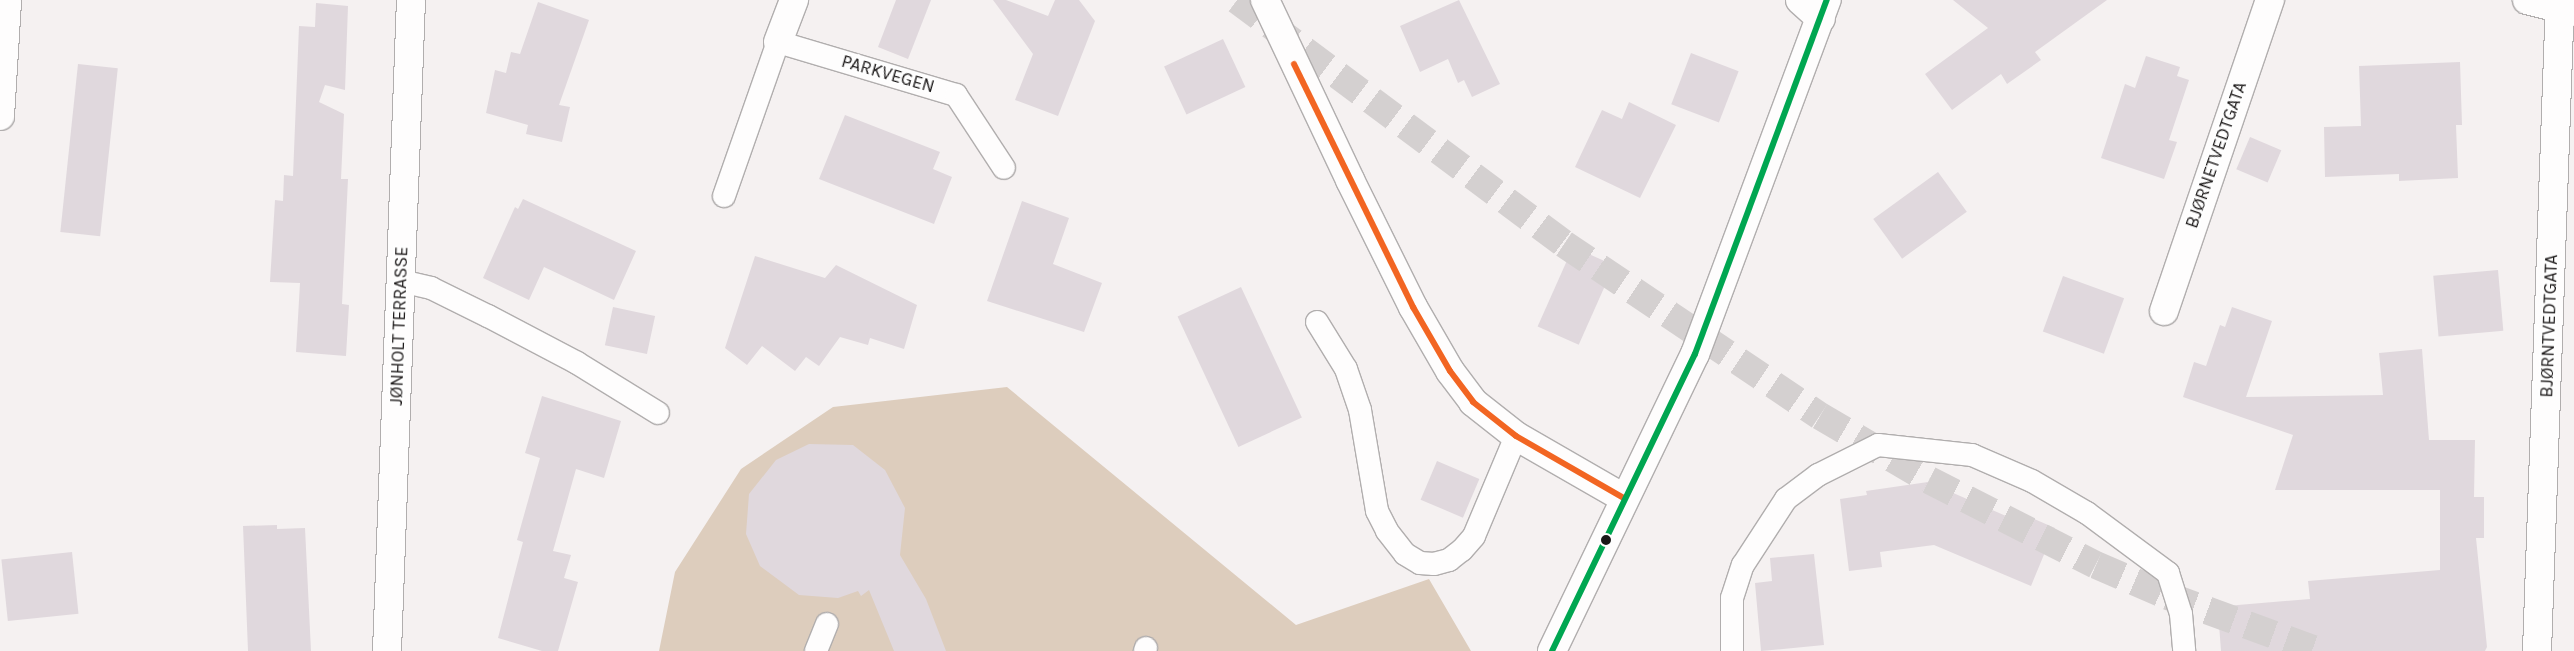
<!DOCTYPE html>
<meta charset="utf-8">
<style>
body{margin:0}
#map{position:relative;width:2574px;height:651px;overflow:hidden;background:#f5f1f1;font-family:Karla,sans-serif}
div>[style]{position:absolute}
.forest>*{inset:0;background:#ddcdbd}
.building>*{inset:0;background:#e0d8dd;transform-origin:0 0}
.primary-tunnel>*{height:28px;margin-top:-14px;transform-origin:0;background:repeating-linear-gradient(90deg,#d4d0d0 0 28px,transparent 0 42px)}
.roads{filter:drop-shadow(1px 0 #b1aeae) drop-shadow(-1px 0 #b1aeae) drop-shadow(0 1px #b1aeae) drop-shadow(0 -1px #b1aeae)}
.service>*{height:22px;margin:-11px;padding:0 11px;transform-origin:11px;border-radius:11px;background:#fefdfd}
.minor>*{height:28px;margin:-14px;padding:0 14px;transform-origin:14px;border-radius:14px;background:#fefdfd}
.bus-1>*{height:6px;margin:-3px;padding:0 3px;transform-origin:3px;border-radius:3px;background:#f26522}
.bus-2>*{height:6px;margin:-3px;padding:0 3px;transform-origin:3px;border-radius:3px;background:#00a651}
.dots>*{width:14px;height:14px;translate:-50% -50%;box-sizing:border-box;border:2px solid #fefefe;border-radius:50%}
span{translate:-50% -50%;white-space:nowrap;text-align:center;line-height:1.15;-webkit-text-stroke:5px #fefefe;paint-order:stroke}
.street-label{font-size:18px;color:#1b1818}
</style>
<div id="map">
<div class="forest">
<i style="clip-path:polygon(1007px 387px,1296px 625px,1429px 579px,1471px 651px,659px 651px,675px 572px,741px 469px,833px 407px)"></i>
</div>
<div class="building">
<i style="clip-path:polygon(896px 0,931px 0,908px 59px,878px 47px)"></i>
<i style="clip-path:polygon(993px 0,1006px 0,1048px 16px,1055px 0,1079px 0,1095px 21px,1058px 116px,1015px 100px,1033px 54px)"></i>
<i style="clip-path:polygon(1459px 0,1500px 84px,1472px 97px,1464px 80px,1458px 83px,1448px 59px,1420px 72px,1400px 26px)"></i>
<i style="clip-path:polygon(1953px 0,2107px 0,2035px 52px,2041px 60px,2007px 84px,2001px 74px,1952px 110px,1925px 74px,1988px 28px)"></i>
<i style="clip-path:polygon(538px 2px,589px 20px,559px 105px,570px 107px,562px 142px,526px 134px,528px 125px,486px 113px,495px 70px,506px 73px,511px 52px,520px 54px)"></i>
<i style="clip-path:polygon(316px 3px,348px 6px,345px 90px,325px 85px,319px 102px,344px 114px,341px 179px,348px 179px,342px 304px,349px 305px,346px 356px,296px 352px,300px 283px,270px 282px,275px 200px,283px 201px,284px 175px,293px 176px,299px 26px,315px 27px)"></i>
<i style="left:1223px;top:39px;width:53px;height:65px;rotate:65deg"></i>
<i style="left:1691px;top:53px;width:51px;height:55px;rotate:21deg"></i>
<i style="clip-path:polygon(2146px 56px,2180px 67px,2177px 76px,2189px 80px,2169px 140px,2177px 142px,2164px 179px,2101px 158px,2125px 84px,2135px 88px)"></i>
<i style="clip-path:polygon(2460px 62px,2462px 125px,2456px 125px,2458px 178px,2399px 181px,2399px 174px,2325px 177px,2324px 127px,2361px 126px,2359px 66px)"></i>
<i style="left:78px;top:64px;width:40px;height:169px;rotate:6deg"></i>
<i style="clip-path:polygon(1629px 102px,1676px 125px,1640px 198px,1575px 167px,1602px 110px,1622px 119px)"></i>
<i style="clip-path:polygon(845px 115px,940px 152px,933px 169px,952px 177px,934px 224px,819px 179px)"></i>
<i style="left:2250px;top:137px;width:34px;height:35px;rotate:23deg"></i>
<i style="left:1938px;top:172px;width:49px;height:80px;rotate:54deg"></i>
<i style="clip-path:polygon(523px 199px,636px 251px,614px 300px,544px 267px,529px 300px,483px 278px,515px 207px,518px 209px)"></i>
<i style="clip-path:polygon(1022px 201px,1069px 218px,1053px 264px,1102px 283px,1084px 332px,987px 301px)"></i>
<i style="left:1573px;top:247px;width:45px;height:87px;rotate:24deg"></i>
<i style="clip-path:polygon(755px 256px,825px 278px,836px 265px,917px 305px,904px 349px,870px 338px,868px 345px,840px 337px,819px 366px,806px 357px,795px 371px,762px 346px,747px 365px,725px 348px)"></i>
<i style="left:2498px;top:270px;width:61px;height:65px;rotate:85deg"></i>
<i style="left:2063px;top:276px;width:65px;height:59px;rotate:20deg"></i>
<i style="left:1241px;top:287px;width:144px;height:70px;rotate:65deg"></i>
<i style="left:613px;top:307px;width:43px;height:39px;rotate:12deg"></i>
<i style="clip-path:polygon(2232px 307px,2272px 321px,2246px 397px,2383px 395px,2379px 353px,2422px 349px,2429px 440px,2475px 440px,2474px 497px,2484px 497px,2484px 538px,2476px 538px,2487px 647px,2485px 651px,2221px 651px,2218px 611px,2226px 610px,2226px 606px,2310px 599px,2308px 581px,2440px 570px,2440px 490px,2275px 490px,2293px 435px,2183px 397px,2194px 362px,2206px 366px,2220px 325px,2225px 327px)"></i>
<i style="clip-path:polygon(542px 396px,621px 421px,604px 478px,576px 469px,553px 551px,571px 555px,564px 578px,578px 582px,558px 651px,542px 651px,498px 638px,523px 542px,517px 540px,540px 458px,525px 453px)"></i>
<i style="clip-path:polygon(809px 444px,853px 445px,885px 470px,905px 508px,900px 555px,926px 599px,946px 651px,894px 651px,869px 590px,861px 596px,858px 591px,838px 598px,799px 595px,760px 566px,746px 534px,749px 494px,776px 460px)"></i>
<i style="left:1437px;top:461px;width:46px;height:42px;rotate:23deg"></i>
<i style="clip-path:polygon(1928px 482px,2006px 516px,2009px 508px,2055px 528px,2031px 586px,1934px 545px,1880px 552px,1882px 567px,1849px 571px,1840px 499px,1867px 495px,1866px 491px)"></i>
<i style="clip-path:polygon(277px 525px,277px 529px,305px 528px,311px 651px,248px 651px,243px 526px)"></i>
<i style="left:72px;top:552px;width:62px;height:71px;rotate:84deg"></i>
<i style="clip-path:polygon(1814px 554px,1824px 645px,1761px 651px,1755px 583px,1772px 581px,1770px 558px)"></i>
</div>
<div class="primary-tunnel">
<i style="left:1237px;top:0;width:408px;rotate:36.7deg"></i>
<i style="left:1564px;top:244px;width:308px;rotate:33.9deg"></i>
<i style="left:1820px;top:416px;width:126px;rotate:30.4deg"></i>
<i style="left:1929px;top:480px;width:187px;rotate:27deg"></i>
<i style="left:2096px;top:565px;width:78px;rotate:23.3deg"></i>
<i style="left:2168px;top:596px;width:160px;rotate:20.1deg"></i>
</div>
<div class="roads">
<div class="service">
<i style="left:724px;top:196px;width:163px;rotate:-70.7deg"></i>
<i style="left:778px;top:42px;width:186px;rotate:16.6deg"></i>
<i style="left:956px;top:95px;width:87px;rotate:56.7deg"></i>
<i style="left:401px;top:281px;width:31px;rotate:13deg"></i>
<i style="left:431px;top:288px;width:64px;rotate:26.2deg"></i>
<i style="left:488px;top:316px;width:101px;rotate:27.8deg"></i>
<i style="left:577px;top:363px;width:95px;rotate:31.7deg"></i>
<i style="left:1317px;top:322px;width:55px;rotate:58.3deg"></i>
<i style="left:1346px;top:369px;width:43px;rotate:71.1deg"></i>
<i style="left:1360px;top:410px;width:102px;rotate:80.4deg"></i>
<i style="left:1377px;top:511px;width:22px;rotate:63deg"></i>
<i style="left:1387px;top:531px;width:29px;rotate:52deg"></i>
<i style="left:1405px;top:554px;width:17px;rotate:31deg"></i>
<i style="left:1420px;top:563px;width:14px;rotate:4deg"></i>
<i style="left:1434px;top:564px;width:16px;rotate:-15deg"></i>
<i style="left:1449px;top:560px;width:16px;rotate:-38deg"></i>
<i style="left:1462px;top:550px;width:18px;rotate:-49deg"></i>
<i style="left:1474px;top:536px;width:108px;rotate:-67.2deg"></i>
<i style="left:816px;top:651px;width:29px;rotate:-68deg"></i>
<i style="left:1145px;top:651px;width:3px;rotate:-72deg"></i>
<i style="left:1732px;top:651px;width:53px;rotate:-90deg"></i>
<i style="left:1732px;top:598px;width:35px;rotate:-72deg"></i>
<i style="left:1743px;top:565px;width:79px;rotate:-56.9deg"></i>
<i style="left:1786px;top:499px;width:40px;rotate:-37deg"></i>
<i style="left:1818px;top:475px;width:67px;rotate:-26.6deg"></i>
<i style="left:1878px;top:445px;width:95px;rotate:6.1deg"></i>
<i style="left:1972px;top:455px;width:65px;rotate:23.4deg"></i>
<i style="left:2032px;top:481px;width:64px;rotate:30.2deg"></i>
<i style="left:2087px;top:513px;width:101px;rotate:36.5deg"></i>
<i style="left:2168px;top:573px;width:43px;rotate:72.4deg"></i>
<i style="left:2181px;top:614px;width:37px;rotate:85deg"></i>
</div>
<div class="minor">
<i style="left:1265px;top:0;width:199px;rotate:64.7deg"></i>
<i style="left:1350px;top:180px;width:142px;rotate:63.6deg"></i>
<i style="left:1413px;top:307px;width:74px;rotate:60deg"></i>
<i style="left:1450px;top:371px;width:39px;rotate:53deg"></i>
<i style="left:1473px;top:402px;width:55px;rotate:38.3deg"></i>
<i style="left:1516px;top:436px;width:125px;rotate:29.9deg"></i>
<i style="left:1800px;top:0;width:28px;rotate:42deg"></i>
<i style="left:2527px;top:0;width:49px;rotate:14.3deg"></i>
<i style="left:778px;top:42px;width:45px;rotate:-69.1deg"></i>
<i style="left:0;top:116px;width:116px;rotate:-86.5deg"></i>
<i style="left:2164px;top:311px;width:329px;rotate:-71.2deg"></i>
<i style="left:387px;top:651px;width:651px;rotate:-87.89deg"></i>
<i style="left:1552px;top:651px;width:330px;rotate:-64.3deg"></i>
<i style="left:1695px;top:354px;width:378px;rotate:-69.6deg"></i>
<i style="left:2537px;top:651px;width:651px;rotate:-87.98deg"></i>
</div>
</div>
<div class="bus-1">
<i style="left:1294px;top:64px;width:271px;rotate:63.9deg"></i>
<i style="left:1413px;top:307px;width:74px;rotate:60deg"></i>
<i style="left:1450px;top:371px;width:39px;rotate:53deg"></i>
<i style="left:1473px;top:402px;width:55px;rotate:38.3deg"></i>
<i style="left:1516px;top:436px;width:125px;rotate:29.9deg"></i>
</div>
<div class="bus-2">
<i style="left:1552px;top:651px;width:330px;rotate:-64.3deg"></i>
<i style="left:1695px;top:354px;width:378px;rotate:-69.6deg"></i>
</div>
<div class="dots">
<i style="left:1606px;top:540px;background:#1b1818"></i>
</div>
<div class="street-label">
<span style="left:888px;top:74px;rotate:16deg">PARKVEGEN</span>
<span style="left:2216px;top:155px;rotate:-71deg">BJØRNETVEDTGATA</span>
<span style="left:399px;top:326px;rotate:-88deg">JØNHOLT TERRASSE</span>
<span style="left:2549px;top:326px;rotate:-88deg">BJØRNTVEDTGATA</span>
</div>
</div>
